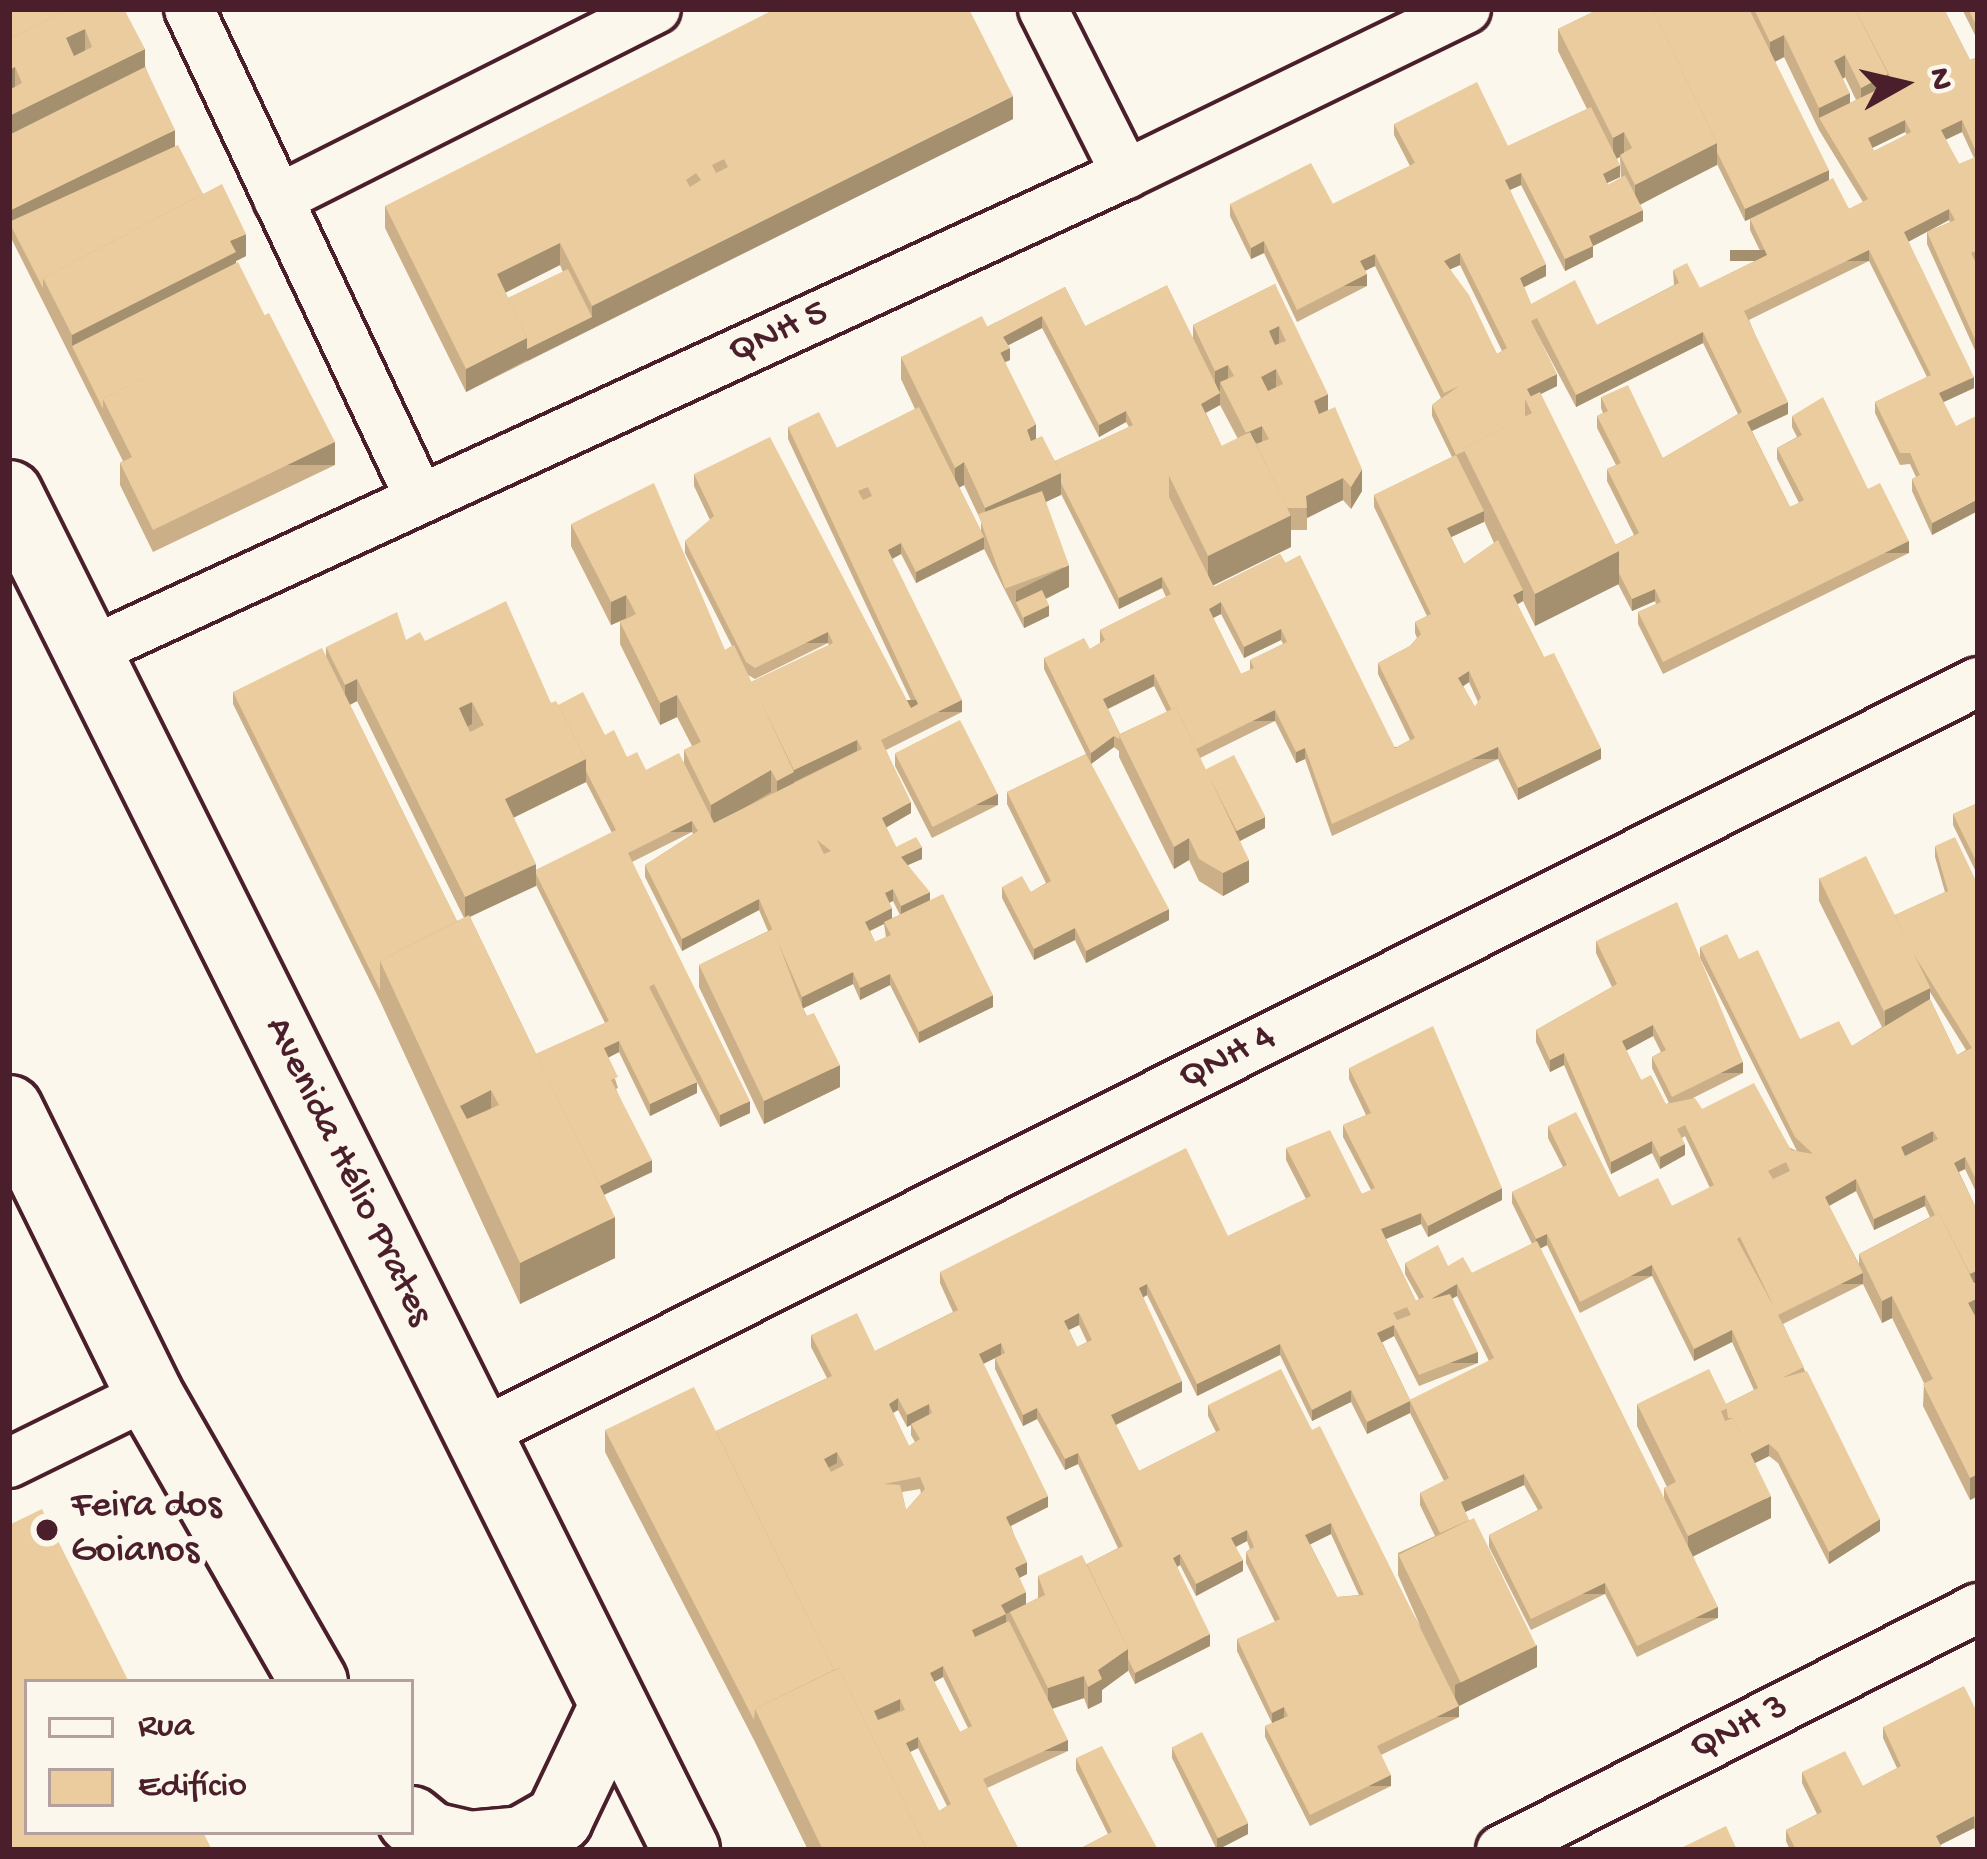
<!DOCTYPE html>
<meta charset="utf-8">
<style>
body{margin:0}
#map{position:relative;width:1987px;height:1859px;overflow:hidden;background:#fbf7ec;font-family:"Gochi Hand",sans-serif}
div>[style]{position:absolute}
.roads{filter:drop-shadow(3px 0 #4a1f2b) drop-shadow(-3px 0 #4a1f2b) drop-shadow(0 3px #4a1f2b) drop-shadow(0 -3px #4a1f2b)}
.minor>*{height:48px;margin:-24px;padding:0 24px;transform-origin:24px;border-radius:24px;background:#fbf7ec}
.primary>*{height:66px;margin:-33px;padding:0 33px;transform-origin:33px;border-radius:33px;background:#fbf7ec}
.wall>*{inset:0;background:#caaf88}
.shaded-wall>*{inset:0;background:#a48f6f;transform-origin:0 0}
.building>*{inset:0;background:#ebcc9e;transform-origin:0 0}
.dots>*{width:33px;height:33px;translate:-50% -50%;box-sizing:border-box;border:6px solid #fbf7ec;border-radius:50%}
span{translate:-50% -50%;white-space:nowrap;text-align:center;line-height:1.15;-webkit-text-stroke:12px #fbf7ec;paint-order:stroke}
.street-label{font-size:39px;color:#4a1f2b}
.poi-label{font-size:39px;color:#4a1f2b}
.left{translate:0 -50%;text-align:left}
.frame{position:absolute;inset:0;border:12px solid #4a1f2b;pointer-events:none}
.legend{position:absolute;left:24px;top:1679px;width:390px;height:156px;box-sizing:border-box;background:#fbf7ec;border:3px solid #b4a19f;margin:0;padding:15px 21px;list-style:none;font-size:36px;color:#4a1f2b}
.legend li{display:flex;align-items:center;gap:24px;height:60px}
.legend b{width:60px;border:3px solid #b4a19f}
.north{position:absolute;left:1843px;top:24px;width:120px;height:120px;-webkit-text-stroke:9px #fbf7ec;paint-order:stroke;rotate:82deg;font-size:33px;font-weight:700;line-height:48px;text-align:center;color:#4a1f2b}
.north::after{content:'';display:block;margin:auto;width:42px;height:54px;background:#4a1f2b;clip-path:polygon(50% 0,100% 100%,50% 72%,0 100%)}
</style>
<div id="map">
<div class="roads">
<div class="minor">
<i style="left:189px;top:9px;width:542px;rotate:64.76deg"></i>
<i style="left:1043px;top:9px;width:185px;rotate:63.3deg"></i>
<i style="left:278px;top:199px;width:423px;rotate:-26.7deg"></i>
<i style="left:89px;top:652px;width:1142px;rotate:-24.75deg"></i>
<i style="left:1126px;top:174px;width:378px;rotate:-25.9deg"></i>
<i style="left:478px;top:1435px;width:1678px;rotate:-26.66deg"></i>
<i style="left:9px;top:1463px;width:156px;rotate:-26.2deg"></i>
<i style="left:1501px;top:1850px;width:535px;rotate:-26.9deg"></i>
</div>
<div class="primary">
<i style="left:9px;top:494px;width:1516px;rotate:63.47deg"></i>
<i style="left:9px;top:1109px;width:318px;rotate:63.8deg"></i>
<i style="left:149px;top:1394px;width:332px;rotate:60.2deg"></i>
<i style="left:411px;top:1820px;width:26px;rotate:39deg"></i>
<i style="left:431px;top:1836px;width:39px;rotate:13deg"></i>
<i style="left:469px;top:1845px;width:53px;rotate:-5.4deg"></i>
<i style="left:522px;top:1840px;width:43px;rotate:-29.6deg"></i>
<i style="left:559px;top:1819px;width:125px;rotate:-64.5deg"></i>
</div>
</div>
<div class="wall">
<i style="clip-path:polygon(9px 9px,124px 9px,175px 147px,203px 194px,246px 256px,236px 261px,236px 263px,335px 465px,153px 552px,120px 485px,120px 463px,123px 461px,9px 234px)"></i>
<i style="clip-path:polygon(evenodd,1599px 9px,1944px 9px,1970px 60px,1978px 57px,1978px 261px,1976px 262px,1978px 267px,1978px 357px,1927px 244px,1927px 232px,1950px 222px,1949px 220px,1908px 242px,1974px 388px,1944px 402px,1932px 535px,1912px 491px,1912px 479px,1916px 477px,1910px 464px,1900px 465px,1875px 413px,1875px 402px,1927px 377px,1869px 261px,1749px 320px,1788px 414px,1752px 431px,1790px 507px,1799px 503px,1777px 459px,1777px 448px,1797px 437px,1792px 427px,1792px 416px,1868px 489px,1909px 553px,1663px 674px,1638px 624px,1638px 612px,1656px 604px,1655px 601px,1632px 611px,1618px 584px,1535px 626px,1523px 601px,1517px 604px,1544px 657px,1601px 759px,1518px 800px,1498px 759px,1332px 836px,1305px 759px,1296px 763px,1275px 721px,1200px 758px,1205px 769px,1265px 828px,1240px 841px,1249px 882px,1223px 896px,1199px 881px,1189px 860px,1174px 869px,1119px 757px,1119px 751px,1114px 747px,1091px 764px,1169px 920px,1086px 963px,1075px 940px,1034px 960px,1002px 898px,1002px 887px,1031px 892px,1046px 883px,1007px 804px,1007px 792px,1086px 754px,1044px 669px,1044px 658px,1090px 649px,1100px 643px,1100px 630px,1166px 597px,1162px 588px,1119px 609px,1061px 494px,1046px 502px,1069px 587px,1046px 599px,1049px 616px,1024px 628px,984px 549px,916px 583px,901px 554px,892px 559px,962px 712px,886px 750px,911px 813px,886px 827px,896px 847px,922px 859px,908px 865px,993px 1007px,919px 1043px,890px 985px,860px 1000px,853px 984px,803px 1008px,840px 1087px,764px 1124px,699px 987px,699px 965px,768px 931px,759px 910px,682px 951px,645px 877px,645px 865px,693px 834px,692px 832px,632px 862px,750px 1113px,720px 1127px,653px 996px,697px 1093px,650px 1116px,619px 1052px,608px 1057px,618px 1088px,616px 1089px,652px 1172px,604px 1195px,615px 1258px,520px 1304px,380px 1001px,233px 704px,233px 692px,326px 657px,326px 647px,425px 641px,551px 703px,558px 705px,605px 735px,627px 757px,646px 770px,684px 762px,684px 750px,692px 746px,677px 717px,660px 725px,620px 644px,620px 622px,626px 619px,611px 625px,571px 546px,571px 524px,725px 650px,732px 646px,685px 553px,685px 541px,710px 520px,694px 486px,694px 474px,911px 708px,914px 707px,788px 439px,788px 427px,837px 448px,915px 409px,901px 379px,901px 357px,987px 327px,1065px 287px,1085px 326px,1193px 337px,1193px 325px,1275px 284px,1362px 491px,1351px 509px,1343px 500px,1307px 518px,1307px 530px,1291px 530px,1291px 547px,1213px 585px,1214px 587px,1280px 554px,1395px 748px,1410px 740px,1378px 674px,1378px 663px,1410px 646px,1417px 638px,1415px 633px,1415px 622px,1427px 616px,1374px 507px,1374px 495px,1452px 457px,1432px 416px,1432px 405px,1441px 398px,1375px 266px,1365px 271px,1367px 286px,1297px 322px,1264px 253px,1251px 259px,1230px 216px,1230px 204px,1333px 204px,1410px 166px,1394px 135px,1394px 124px,1508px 146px,1587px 109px,1558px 51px,1558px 29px,1599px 9px,1784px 57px,1819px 130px,1863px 202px,1849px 209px,1829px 180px,1775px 62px,1784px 57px,1599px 9px,1845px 77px,1856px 100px,1850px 103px,1843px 79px,1845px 77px,1599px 9px,1905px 132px,1907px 135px,1874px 151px,1872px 148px,1905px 132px,1599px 9px,1962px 132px,1974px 158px,1959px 164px,1945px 139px,1962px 132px,1599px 9px,1620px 157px,1621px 178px,1608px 185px,1607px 183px,1620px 177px,1617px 159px,1620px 157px,1599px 9px,1717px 164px,1745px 221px,1750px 219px,1750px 230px,1763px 257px,1700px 288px,1673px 270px,1674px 285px,1597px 325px,1531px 304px,1524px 287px,1546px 276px,1510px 190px,1521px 185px,1565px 271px,1593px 257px,1593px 246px,1643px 221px,1640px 205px,1717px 164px,1599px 9px,1460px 265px,1502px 351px,1497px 354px,1450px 269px,1460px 265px,1599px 9px,1042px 328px,1099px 437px,1126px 422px,1129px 427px,1055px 461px,1036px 438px,1005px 362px,1010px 360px,1008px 345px,1042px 328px,1599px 9px,1535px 330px,1576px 407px,1703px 343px,1738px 414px,1663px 458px,1601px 397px,1601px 408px,1603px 413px,1597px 416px,1597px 428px,1616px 465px,1607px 469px,1607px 481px,1634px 535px,1615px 545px,1540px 394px,1557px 386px,1535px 330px,1599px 9px,1220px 405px,1238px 439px,1222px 447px,1206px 413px,1220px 405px,1599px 9px,964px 485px,981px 521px,981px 531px,959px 487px,964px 485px,1599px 9px,1484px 521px,1494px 543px,1464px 564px,1451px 537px,1484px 521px,1599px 9px,1221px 614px,1244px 658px,1281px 640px,1283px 644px,1250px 660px,1250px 670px,1241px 674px,1213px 618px,1221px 614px,1599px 9px,828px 643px,829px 645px,751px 682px,748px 675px,755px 679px,828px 643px,1599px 9px,1469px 682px,1478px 702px,1475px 707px,1463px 686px,1469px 682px,1599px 9px,1154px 686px,1167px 712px,1120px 734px,1108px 709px,1154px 686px,1599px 9px,357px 701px,464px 918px,457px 921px,350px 705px,357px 701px,1599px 9px,586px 782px,612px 833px,536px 870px,513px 817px,586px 782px,1599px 9px,536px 885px,605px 1023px,536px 1054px,470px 917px,536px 885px,1599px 9px,893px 901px,900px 915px,892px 918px,889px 902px,893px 901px,1599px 9px,884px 924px,886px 937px,875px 942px,870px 931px,884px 924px)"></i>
<i style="clip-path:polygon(1962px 9px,1978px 9px,1978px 41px)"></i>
<i style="clip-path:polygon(evenodd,1013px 119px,466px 392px,385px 228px,385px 206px,1013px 119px,560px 265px,563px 272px,508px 298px,505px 292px,560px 265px)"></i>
<i style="clip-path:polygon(895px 754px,998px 805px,932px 838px,895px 766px)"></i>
<i style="clip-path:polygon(1978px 803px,1978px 876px,1953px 825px,1953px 814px)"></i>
<i style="clip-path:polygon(evenodd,1935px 846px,1978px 885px,1978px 1196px,1965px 1169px,1959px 1172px,1978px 1212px,1978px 1281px,1974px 1283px,1978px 1291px,1978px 1496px,1970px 1500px,1923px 1406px,1924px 1383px,1892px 1318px,1882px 1323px,1863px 1284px,1783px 1324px,1880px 1531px,1829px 1564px,1778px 1463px,1769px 1456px,1755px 1463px,1771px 1518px,1693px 1556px,1718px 1618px,1637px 1657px,1605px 1594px,1531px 1630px,1489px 1547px,1489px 1535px,1538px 1510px,1524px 1485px,1465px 1512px,1537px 1667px,1459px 1706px,1459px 1717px,1381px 1755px,1391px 1786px,1310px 1826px,1265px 1737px,1265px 1726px,1272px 1723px,1237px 1651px,1237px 1639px,1275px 1622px,1246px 1563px,1246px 1552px,1250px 1549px,1247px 1541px,1236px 1547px,1243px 1571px,1196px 1596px,1180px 1565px,1177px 1567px,1210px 1646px,1135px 1684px,1128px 1670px,1102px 1690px,1102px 1702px,1088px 1709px,1084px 1698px,1052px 1709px,1068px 1751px,987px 1788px,1019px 1850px,808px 1850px,755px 1742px,605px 1452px,605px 1430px,716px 1431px,827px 1378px,811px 1347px,811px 1335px,875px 1351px,953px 1312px,940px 1283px,940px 1272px,1228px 1236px,1306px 1199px,1286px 1160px,1286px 1148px,1362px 1194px,1371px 1190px,1343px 1137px,1343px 1125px,1366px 1115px,1349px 1079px,1349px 1068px,1502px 1200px,1428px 1237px,1421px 1224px,1386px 1239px,1416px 1301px,1419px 1299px,1405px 1274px,1405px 1263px,1448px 1266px,1472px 1273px,1532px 1244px,1512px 1203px,1512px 1192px,1563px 1167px,1548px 1138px,1548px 1126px,1619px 1197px,1672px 1206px,1710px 1188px,1685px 1136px,1682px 1138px,1685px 1155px,1660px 1169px,1652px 1153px,1611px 1174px,1564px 1065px,1550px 1072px,1536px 1042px,1536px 1030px,1612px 987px,1596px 953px,1596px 941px,1743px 1073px,1693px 1098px,1702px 1109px,1797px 1151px,1700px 958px,1700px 947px,1739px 959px,1800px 1039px,1852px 1046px,1882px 1027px,1819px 901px,1819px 878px,1895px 915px,1945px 892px,1935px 857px,1935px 846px,1930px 992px,1966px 1050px,1957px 1055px,1930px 999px,1930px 992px,1935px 846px,1653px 1036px,1661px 1052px,1652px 1057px,1652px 1068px,1669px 1103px,1666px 1104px,1641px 1080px,1626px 1050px,1653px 1036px,1935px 846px,1856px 1191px,1874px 1230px,1925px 1206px,1930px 1217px,1859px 1254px,1859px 1264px,1829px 1206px,1856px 1191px,1935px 846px,1547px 1245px,1580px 1313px,1652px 1276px,1694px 1361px,1732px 1342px,1754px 1390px,1726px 1404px,1637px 1404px,1637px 1426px,1667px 1487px,1664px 1488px,1664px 1499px,1540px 1248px,1547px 1245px,1935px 846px,1147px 1295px,1197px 1396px,1280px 1355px,1312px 1421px,1351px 1402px,1367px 1434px,1410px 1413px,1444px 1481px,1420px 1493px,1420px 1505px,1435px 1536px,1398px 1553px,1398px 1575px,1421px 1628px,1312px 1430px,1208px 1405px,1208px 1416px,1216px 1432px,1139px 1471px,1116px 1425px,1182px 1392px,1143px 1297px,1147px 1295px,1935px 846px,1457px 1296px,1489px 1361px,1410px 1400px,1382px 1342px,1394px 1336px,1419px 1386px,1478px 1363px,1452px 1298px,1457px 1296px,1935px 846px,1079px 1325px,1087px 1342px,1077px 1347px,1069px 1330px,1079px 1325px,1935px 846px,1001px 1355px,995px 1358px,995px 1369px,1023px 1426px,1037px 1419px,1065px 1470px,1078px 1464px,1118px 1548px,1087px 1564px,1038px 1576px,1038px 1598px,1026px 1604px,1019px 1578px,1027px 1574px,1011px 1526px,1048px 1507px,983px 1364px,1001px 1355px,1935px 846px,898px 1410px,907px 1427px,911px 1424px,911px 1435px,915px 1442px,909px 1446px,893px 1413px,898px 1410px,1935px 846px,920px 1489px,921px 1493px,906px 1510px,902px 1492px,920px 1489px,1935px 846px,1331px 1534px,1359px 1595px,1337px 1597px,1310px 1544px,1331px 1534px,1935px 846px,943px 1677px,968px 1728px,960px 1732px,934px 1682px,943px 1677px,1935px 846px,918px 1748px,947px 1806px,939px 1811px,910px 1752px,918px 1748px)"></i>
<i style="clip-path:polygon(1978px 1714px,1978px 1841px,1974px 1828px,1940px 1845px,1943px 1850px,1790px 1850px,1786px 1841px,1786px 1830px,1817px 1814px,1802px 1783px,1802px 1772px,1863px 1786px,1897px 1768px,1883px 1738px,1883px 1727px)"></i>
<i style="clip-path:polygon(1172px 1747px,1248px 1834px,1217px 1850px,1172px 1758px)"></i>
<i style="clip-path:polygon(1076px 1758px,1157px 1850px,1083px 1850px,1083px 1847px,1108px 1834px,1076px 1770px)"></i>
</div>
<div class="shaded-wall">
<i style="clip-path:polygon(85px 29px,85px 70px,15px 67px,15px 108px,9px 111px,9px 58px)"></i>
<i style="clip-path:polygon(1784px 35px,1784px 57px,1770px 64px,1770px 42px)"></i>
<i style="clip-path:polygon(145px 49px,145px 90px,9px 157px,9px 116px)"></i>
<i style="clip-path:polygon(1845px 55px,1845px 77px,1834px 83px,1834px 61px)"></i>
<i style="clip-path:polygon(1888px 74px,1888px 96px,1861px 110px,1861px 88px)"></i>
<i style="clip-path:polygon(1850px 93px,1850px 116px,1819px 118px,1819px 108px)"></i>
<i style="clip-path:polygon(1013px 96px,1013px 119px,527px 361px,527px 349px,592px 317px,592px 306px)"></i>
<i style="clip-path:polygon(1905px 120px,1905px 132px,1868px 150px,1868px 138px)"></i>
<i style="clip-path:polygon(1962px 120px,1962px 132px,1941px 142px,1941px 130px)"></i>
<i style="clip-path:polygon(175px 130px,175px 152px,9px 222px,9px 234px,9px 211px)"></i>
<i style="clip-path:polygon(1624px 132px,1624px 154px,1613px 161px,1613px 138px)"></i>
<i style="clip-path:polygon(1717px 143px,1717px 165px,1635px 207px,1635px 185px)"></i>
<i style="clip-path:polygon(1620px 165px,1620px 177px,1603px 185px,1603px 174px)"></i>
<i style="clip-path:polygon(1829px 170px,1829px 181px,1745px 221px,1745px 209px)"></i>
<i style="clip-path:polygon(1521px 173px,1521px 185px,1505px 192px,1505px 180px)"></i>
<i style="clip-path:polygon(1949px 209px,1949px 220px,1904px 244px,1904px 232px)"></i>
<i style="clip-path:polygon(1643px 210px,1643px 221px,1589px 248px,1589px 236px)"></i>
<i style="clip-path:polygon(246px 234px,246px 256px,236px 261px,236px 275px,72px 346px,72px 335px,230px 241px)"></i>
<i style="clip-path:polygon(1264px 241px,1264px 253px,1251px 259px,1251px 248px)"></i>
<i style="clip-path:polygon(560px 243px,560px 265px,497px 297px,497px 274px)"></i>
<i style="clip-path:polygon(1593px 246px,1593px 257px,1565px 271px,1565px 259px)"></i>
<i style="left:1869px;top:250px;width:11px;height:139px;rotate:90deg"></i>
<i style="clip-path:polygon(1460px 253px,1460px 265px,1444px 272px,1444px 261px)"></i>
<i style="clip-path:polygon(1375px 254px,1375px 266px,1360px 273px,1360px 261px)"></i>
<i style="clip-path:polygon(1546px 264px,1546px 276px,1520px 289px,1520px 278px)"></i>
<i style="left:1367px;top:274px;width:12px;height:79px;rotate:90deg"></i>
<i style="clip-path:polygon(1042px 316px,1042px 328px,1003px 348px,1003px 337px)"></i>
<i style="clip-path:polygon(1279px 326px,1279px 348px,1269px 353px,1269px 331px)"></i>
<i style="clip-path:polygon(1703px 332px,1703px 343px,1576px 407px,1576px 395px)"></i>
<i style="clip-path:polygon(527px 338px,527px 360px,466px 392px,466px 369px)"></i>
<i style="clip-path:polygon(1010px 348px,1010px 360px,996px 366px,996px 354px)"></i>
<i style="clip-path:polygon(1228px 365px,1228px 387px,1220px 382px,1220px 391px,1215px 393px,1215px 371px)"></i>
<i style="clip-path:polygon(1276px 369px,1276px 391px,1261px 399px,1261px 377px)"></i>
<i style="clip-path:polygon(1557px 374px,1557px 386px,1527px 401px,1527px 389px)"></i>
<i style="clip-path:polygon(1974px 377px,1974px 388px,1939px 404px,1939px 393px)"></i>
<i style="clip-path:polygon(1220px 393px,1220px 405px,1201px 415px,1201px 404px)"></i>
<i style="clip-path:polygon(1328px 394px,1328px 417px,1314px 424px,1314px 401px)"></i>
<i style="clip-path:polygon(1788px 402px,1788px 414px,1747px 433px,1747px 422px)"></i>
<i style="clip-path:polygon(1126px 411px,1126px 422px,1099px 437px,1099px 425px)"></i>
<i style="clip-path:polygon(1036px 424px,1036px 447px,1027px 452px,1027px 430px)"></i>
<i style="clip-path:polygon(1262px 426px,1262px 448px,1246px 433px)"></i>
<i style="left:335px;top:442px;width:23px;height:202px;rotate:90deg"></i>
<i style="clip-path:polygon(964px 462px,964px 485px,955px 490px,955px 468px)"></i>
<i style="clip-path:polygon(1362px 469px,1362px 491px,1351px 509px,1351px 487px)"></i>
<i style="clip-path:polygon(1061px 473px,1061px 495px,985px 530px,985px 508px)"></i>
<i style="clip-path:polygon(1343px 478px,1343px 500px,1307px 518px,1306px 496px)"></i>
<i style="clip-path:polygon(1978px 499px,1978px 511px,1932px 535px,1932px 523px)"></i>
<i style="clip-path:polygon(1484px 511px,1484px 522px,1447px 539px,1447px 528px)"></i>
<i style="clip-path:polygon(1291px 515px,1291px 547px,1208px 588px,1208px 555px)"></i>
<i style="clip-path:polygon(984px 537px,984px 549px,916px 583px,916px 572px)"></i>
<i style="left:1909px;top:541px;width:12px;height:274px;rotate:90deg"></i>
<i style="clip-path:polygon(901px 543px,901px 554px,888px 561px,888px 550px)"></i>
<i style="clip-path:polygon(1619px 551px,1619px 584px,1535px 626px,1535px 594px)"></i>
<i style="clip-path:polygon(1069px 565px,1069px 587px,1021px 611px,1016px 602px,1016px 614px,1016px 591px)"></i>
<i style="clip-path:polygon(1162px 577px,1162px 588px,1119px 609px,1119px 598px)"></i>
<i style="clip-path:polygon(1655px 589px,1655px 601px,1632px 611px,1632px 599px)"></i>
<i style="clip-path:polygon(1523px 590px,1523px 601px,1513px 607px,1513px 595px)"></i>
<i style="clip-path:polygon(626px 595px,626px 618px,611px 625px,611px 602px)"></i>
<i style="clip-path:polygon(1221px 602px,1221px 614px,1209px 620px,1209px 609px)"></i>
<i style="clip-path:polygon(1049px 605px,1049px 616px,1024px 628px,1024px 617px)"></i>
<i style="clip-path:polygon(1281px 629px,1281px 640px,1244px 658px,1244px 647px)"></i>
<i style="left:828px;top:632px;width:11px;height:81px;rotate:90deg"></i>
<i style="clip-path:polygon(1469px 671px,1469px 682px,1458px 690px,1458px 678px)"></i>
<i style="clip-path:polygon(1154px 674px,1154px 686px,1103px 711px,1103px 699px)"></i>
<i style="clip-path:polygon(357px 679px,357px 701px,345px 707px,345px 685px)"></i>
<i style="clip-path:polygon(677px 695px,677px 717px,660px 725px,660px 703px)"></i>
<i style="left:962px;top:700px;width:12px;height:90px;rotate:90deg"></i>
<i style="clip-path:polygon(472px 702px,472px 724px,459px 731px,459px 708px)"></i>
<i style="left:1275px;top:710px;width:11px;height:93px;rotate:90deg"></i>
<i style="clip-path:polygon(1114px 736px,1114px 747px,1091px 764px,1091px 753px)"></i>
<i style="clip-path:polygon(857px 740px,857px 751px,794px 782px,794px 794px,777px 803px,777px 781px,790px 772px)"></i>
<i style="left:1498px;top:747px;width:12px;height:183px;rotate:90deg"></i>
<i style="clip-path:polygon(1305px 748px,1305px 759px,1296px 763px,1296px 752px)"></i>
<i style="clip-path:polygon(1601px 748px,1601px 759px,1518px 800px,1518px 788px)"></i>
<i style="clip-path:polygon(586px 759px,586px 782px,505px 822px,505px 799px)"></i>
<i style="clip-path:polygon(771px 770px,771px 792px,711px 828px,711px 805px)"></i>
<i style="left:998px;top:794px;width:11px;height:74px;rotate:90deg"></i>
<i style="clip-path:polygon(911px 802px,911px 813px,882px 830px,882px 818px)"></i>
<i style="clip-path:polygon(1265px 817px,1265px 828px,1232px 845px,1232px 833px)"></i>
<i style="left:692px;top:821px;width:11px;height:72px;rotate:90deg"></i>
<i style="clip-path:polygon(1189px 838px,1189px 860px,1174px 869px,1174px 847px)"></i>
<i style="clip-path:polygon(922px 847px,922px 859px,901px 868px,901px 857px)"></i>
<i style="clip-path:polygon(1249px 860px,1249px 882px,1223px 896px,1223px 873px)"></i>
<i style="clip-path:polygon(536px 864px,536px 886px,465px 919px,465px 897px)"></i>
<i style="clip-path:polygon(893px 889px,893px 901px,885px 905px,885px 893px)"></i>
<i style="clip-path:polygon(930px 892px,930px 903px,901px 917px,901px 906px)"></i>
<i style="clip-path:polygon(759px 899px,759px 910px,682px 951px,682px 939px)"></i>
<i style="clip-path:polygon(892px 908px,892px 920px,865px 933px,865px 922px)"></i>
<i style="clip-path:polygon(1169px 909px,1169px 920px,1086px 963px,1086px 951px)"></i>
<i style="clip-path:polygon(1075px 928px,1075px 940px,1034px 960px,1034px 949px)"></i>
<i style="clip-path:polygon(853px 972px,853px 984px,802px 1009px,802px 997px)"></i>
<i style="clip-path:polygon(890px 974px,890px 985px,860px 1000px,860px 988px)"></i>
<i style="clip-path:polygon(1930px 988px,1930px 1010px,1885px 1033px,1885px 1010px)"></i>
<i style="clip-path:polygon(993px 995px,993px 1007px,919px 1043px,919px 1032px)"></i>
<i style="clip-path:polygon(1653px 1025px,1653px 1036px,1622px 1053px,1622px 1041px)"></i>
<i style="clip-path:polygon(619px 1041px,619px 1052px,604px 1060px,604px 1048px)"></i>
<i style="clip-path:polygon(1564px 1053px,1564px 1065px,1550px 1072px,1550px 1060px)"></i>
<i style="left:1743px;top:1062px;width:11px;height:79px;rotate:90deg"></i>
<i style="clip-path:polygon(840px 1065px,840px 1087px,764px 1124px,764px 1101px)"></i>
<i style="clip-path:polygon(697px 1082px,697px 1093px,650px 1116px,650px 1104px)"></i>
<i style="clip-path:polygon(491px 1090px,491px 1131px,460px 1133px,460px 1106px)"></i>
<i style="clip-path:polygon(750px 1101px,750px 1113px,720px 1127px,720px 1115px)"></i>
<i style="clip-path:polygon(1933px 1131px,1933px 1142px,1901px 1159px,1901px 1147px)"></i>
<i style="clip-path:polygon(1652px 1141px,1652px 1153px,1611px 1174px,1611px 1162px)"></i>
<i style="clip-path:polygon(1685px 1144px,1685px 1155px,1660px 1169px,1660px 1157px)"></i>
<i style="clip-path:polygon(1965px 1157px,1965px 1169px,1954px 1174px,1954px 1163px)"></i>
<i style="clip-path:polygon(652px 1160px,652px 1172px,599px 1197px,599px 1186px)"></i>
<i style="clip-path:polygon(1856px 1179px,1856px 1191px,1825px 1208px,1825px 1197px)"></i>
<i style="clip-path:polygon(1502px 1188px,1502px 1200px,1428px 1237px,1428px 1226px)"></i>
<i style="clip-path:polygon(1925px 1195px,1925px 1206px,1874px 1230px,1874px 1219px)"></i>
<i style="clip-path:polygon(1421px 1213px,1421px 1224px,1381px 1241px,1381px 1229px)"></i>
<i style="clip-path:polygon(615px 1217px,615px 1258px,520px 1304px,520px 1263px)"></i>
<i style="clip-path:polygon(1547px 1234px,1547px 1245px,1536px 1251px,1536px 1239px)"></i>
<i style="left:1652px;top:1265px;width:11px;height:81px;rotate:90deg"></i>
<i style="clip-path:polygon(1978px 1270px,1978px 1281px,1965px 1288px,1965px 1276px)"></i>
<i style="left:1863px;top:1273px;width:11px;height:95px;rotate:90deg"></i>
<i style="clip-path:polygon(1147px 1284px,1147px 1295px,1139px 1300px,1139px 1288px)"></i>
<i style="clip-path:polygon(1457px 1284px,1457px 1296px,1431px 1310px,1431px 1299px)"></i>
<i style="clip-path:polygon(1892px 1296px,1892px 1318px,1882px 1323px,1882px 1301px)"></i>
<i style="clip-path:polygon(1978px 1298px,1978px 1321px,1968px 1303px)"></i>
<i style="clip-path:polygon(1079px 1313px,1079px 1325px,1064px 1332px,1064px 1321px)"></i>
<i style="clip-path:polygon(1394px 1325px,1394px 1336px,1377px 1345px,1377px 1333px)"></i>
<i style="clip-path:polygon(1732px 1330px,1732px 1342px,1694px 1361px,1694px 1349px)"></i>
<i style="clip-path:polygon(1001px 1343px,1001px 1355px,979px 1366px,979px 1354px)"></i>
<i style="clip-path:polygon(1280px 1344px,1280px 1355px,1197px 1396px,1197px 1384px)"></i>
<i style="left:1478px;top:1352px;width:11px;height:63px;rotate:90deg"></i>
<i style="clip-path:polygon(1182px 1381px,1182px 1392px,1111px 1427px,1111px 1415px)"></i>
<i style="clip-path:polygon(1351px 1390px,1351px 1402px,1312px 1421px,1312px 1410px)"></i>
<i style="clip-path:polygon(898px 1398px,898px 1410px,889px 1415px,889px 1404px)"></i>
<i style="clip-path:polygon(1410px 1401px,1410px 1413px,1367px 1434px,1367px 1422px)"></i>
<i style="clip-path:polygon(929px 1404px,929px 1416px,907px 1427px,907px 1415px)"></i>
<i style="clip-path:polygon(1037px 1408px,1037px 1419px,1023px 1426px,1023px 1415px)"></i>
<i style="clip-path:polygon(1769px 1444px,1769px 1456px,1747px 1467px,1747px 1455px)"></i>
<i style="clip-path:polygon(837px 1452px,837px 1463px,824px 1470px,824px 1459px)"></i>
<i style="clip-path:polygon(1078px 1453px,1078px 1464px,1065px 1470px,1065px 1459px)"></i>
<i style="clip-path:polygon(1524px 1474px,1524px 1485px,1461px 1514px,1461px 1502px)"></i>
<i style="clip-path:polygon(1978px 1474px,1978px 1496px,1970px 1500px,1970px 1478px)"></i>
<i style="clip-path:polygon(1048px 1496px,1048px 1507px,1006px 1528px,1006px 1517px)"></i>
<i style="clip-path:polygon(1771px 1496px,1771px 1518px,1688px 1559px,1688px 1536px)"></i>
<i style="clip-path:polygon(1880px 1519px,1880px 1531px,1829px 1564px,1829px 1552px)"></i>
<i style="clip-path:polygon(1331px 1523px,1331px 1534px,1305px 1547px,1305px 1535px)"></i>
<i style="clip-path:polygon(1247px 1530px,1247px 1541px,1231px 1549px,1231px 1538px)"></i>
<i style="clip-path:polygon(1180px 1554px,1180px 1565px,1173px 1569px,1173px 1558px)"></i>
<i style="clip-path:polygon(1243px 1560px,1243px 1571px,1196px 1596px,1196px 1584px)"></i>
<i style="clip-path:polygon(1027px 1562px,1027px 1574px,1015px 1580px,1015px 1568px)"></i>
<i style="left:1605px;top:1583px;width:11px;height:82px;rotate:90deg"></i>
<i style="clip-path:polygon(1026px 1592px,1026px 1604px,1004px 1615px,1006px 1614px,1006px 1626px,972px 1641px,972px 1630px,1001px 1605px)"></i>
<i style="left:1718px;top:1607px;width:11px;height:90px;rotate:90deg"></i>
<i style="clip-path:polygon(1210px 1634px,1210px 1646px,1135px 1684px,1135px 1673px)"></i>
<i style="clip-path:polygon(1537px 1645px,1537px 1667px,1455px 1708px,1455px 1685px)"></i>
<i style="clip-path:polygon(1128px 1649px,1128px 1671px,1102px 1690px,1102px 1702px,1088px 1709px,1088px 1687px,1098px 1670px)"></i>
<i style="clip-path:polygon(943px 1666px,943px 1677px,930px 1684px,930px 1673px)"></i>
<i style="clip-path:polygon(1084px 1676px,1084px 1698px,1048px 1710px,1048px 1688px)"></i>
<i style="clip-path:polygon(900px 1699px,900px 1710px,874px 1723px,874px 1711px)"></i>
<i style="left:1459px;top:1706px;width:11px;height:91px;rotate:90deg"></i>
<i style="clip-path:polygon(1284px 1707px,1284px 1719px,1272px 1724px,1272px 1713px)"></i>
<i style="clip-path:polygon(918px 1737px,918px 1748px,906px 1754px,906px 1743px)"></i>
<i style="left:1068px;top:1740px;width:11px;height:94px;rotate:90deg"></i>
<i style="left:1391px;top:1775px;width:11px;height:90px;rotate:90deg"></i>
<i style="clip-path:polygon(1974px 1816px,1974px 1828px,1936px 1847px,1936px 1836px)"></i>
<i style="clip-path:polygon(1248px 1823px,1248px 1834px,1217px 1850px,1217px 1838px)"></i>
</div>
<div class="building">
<i style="clip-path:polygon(9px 9px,68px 9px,9px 39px)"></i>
<i style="clip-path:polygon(evenodd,68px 9px,124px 9px,145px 49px,9px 116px,9px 90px,22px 83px,15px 67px,9px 70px,9px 39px,68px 9px,85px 29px,92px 47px,74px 56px,66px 38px,85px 29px)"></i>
<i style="clip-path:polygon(evenodd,775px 9px,969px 9px,1013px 96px,592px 306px,560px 243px,497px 274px,527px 338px,466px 369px,385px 206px,775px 9px,724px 159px,728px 167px,716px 173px,712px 165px,724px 159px,775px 9px,696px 173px,701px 180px,690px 187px,686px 180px,696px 173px)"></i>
<i style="clip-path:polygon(1599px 9px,1652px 9px,1717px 143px,1635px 185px,1620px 155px,1632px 148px,1624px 132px,1613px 138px,1558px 29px)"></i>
<i style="clip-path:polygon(1652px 9px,1749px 9px,1829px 170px,1745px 209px,1717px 152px,1717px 143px)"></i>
<i style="clip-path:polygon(1754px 9px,1855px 9px,1888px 74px,1861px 88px,1845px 55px,1834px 61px,1850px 93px,1819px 108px,1784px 35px,1770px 42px)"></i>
<i style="clip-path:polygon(evenodd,1855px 9px,1944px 9px,1970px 60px,1978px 58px,1978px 156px,1962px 120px,1941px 130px,1959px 164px,1978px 156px,1978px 250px,1971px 253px,1978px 267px,1978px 346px,1927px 232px,1955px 220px,1949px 209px,1904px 232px,1974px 377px,1939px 393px,1956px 426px,1978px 415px,1978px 499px,1932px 523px,1912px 479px,1920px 475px,1910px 453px,1900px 453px,1875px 402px,1931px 375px,1869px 250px,1744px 311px,1788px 402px,1747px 422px,1790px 507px,1804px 500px,1777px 448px,1802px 435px,1792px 416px,1823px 397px,1868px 489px,1880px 483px,1909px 541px,1663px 662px,1638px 612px,1661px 602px,1655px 589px,1632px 599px,1619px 573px,1619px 551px,1615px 545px,1639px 533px,1607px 469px,1621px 463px,1597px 416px,1608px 411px,1601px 397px,1628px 385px,1663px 458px,1742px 412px,1703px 332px,1576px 395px,1537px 318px,1531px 321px,1557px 374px,1527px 389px,1531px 397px,1525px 399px,1525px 417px,1463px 448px,1465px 451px,1456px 455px,1432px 405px,1459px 386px,1444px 393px,1375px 254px,1360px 261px,1367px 274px,1297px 310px,1264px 241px,1251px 248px,1230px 204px,1311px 163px,1333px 204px,1415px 163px,1394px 124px,1477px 82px,1508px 146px,1591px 107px,1620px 165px,1603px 174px,1608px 185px,1625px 175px,1643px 210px,1589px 236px,1593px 246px,1565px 259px,1521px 173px,1505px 180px,1546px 264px,1520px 278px,1531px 304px,1575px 280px,1597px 325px,1679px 283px,1673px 270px,1687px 263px,1700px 288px,1767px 255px,1750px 219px,1833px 178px,1849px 209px,1868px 199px,1819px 118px,1893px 82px,1855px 9px,1905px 120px,1911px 132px,1874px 151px,1868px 138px,1905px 120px,1855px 9px,1460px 253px,1507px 348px,1497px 354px,1469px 295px,1444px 261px,1460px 253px)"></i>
<i style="clip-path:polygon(1968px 9px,1978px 9px,1978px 29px)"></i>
<i style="clip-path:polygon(145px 67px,175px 130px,9px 211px,9px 135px)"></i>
<i style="clip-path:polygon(178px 145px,203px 194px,43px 278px,43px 288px,9px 222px)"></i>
<i style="clip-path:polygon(222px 184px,246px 234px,230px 241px,236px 252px,72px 335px,43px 278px)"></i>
<i style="clip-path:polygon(238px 262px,265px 316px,103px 399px,103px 409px,72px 346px)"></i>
<i style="clip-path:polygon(568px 269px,592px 317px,527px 349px,527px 338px,508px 298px)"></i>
<i style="clip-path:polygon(evenodd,1275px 284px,1328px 394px,1314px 401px,1319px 414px,1335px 407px,1362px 469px,1351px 487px,1343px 478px,1306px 496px,1307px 508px,1287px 508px,1256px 444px,1269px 439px,1262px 426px,1246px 433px,1220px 382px,1234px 376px,1228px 365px,1215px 371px,1193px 325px,1275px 284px,1279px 326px,1286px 341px,1275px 345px,1269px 331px,1279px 326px,1275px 284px,1276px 369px,1283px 384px,1268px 391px,1261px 377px,1276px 369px)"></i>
<i style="clip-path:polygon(evenodd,1167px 285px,1220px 393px,1201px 404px,1222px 447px,1169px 476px,1169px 497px,1214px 587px,1280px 554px,1285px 563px,1300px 555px,1395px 748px,1415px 738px,1378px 663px,1410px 646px,1421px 634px,1415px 622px,1431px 614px,1374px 495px,1456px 455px,1484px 511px,1447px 528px,1464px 564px,1498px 540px,1523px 590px,1513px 595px,1544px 657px,1554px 653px,1601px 748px,1518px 788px,1498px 747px,1332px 824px,1305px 748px,1296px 752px,1275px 710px,1196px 749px,1176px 707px,1171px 709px,1154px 674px,1103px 699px,1120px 734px,1119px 739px,1114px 736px,1091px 753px,1044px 658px,1084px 638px,1090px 649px,1105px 640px,1100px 630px,1171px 594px,1162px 577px,1119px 598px,1061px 483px,1061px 473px,1055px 461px,1133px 425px,1126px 411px,1099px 425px,1042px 316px,1003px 337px,1010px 348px,1000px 353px,987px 327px,1065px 287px,1085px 326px,1167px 285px,1221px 602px,1244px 647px,1281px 629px,1287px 642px,1250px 660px,1254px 668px,1241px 674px,1209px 609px,1221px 602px,1167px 285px,1469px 671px,1481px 697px,1475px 707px,1458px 678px,1469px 671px)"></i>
<i style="clip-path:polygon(269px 313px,335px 442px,153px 530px,120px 463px,132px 457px,103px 399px)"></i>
<i style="clip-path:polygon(982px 316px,1036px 424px,1027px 430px,1031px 441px,1042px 436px,1061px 473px,985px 508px,964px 462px,955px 468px,901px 357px)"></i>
<i style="clip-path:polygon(1540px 392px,1619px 551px,1535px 594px,1463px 448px,1532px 413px,1525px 399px)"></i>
<i style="clip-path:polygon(evenodd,919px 407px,984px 537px,916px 572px,901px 543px,888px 550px,962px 700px,881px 740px,911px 802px,882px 818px,896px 847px,916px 837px,922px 847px,901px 857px,930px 892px,901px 906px,893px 889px,885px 893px,892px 908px,865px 922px,875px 942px,891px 935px,884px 922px,943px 894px,993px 995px,919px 1032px,890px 974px,860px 988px,853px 972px,802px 997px,759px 899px,682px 939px,645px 865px,698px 831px,692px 821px,628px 853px,750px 1101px,720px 1115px,654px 984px,649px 987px,697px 1082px,650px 1104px,619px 1041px,604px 1048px,618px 1077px,611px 1080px,652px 1160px,600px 1186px,536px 1054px,609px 1021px,536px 874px,536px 870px,616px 830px,586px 771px,586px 759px,558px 705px,583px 692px,605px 735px,614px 730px,627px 757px,637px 752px,646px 770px,679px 753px,714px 823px,862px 749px,857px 740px,794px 770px,751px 682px,833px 643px,828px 632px,755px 668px,746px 662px,685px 541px,714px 516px,694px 474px,770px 437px,911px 708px,918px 704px,788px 427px,819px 412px,837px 448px,919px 407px,868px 487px,872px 496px,863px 500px,858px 491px,868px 487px,919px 407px,817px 840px,831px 851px,824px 854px,817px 840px)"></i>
<i style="left:1250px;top:432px;width:93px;height:92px;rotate:64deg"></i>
<i style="clip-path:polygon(654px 483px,725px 650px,734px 645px,794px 772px,777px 781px,771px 770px,711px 805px,684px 750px,701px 742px,677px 695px,660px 703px,620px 622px,636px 614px,626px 595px,611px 602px,571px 524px)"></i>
<i style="left:1042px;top:491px;width:79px;height:68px;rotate:70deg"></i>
<i style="left:1042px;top:590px;width:17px;height:29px;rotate:65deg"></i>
<i style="clip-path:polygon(evenodd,506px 601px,551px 703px,556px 701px,586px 759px,505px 799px,536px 864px,465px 897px,357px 679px,345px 685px,326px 647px,397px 612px,406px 640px,420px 632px,425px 641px,506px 601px,472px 702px,484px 725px,470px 732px,459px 708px,472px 702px)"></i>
<i style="clip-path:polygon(322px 648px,457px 921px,380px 961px,380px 990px,233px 692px)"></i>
<i style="clip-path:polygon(1176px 707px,1249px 860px,1223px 873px,1199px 859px,1189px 838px,1174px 847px,1119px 735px)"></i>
<i style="left:960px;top:720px;width:83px;height:73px;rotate:63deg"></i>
<i style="clip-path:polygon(1086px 754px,1169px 909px,1086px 951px,1075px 928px,1034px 949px,1002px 887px,1022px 876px,1031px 892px,1051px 881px,1007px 792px)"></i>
<i style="left:1234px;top:755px;width:69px;height:32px;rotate:63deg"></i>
<i style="clip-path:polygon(1978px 803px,1978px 865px,1953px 814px)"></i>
<i style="clip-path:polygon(evenodd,1955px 837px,1978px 885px,1978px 1184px,1965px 1157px,1954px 1163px,1978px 1212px,1978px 1270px,1970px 1274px,1939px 1213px,1935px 1215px,1925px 1195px,1874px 1219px,1856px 1179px,1825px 1197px,1863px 1273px,1778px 1315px,1804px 1367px,1782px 1378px,1807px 1371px,1880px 1519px,1829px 1552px,1778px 1452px,1769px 1444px,1750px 1454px,1733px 1418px,1728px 1418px,1726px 1404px,1758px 1388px,1732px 1330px,1694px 1349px,1652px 1265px,1580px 1302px,1547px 1234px,1536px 1239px,1512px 1192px,1567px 1165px,1548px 1126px,1576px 1112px,1619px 1197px,1658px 1178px,1672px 1206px,1714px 1185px,1685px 1125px,1677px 1129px,1685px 1144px,1660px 1157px,1652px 1141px,1611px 1162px,1564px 1053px,1550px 1060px,1536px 1030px,1617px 984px,1596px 941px,1677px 902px,1743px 1062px,1672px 1097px,1652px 1057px,1666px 1050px,1653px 1025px,1622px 1041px,1641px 1080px,1651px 1075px,1666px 1104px,1695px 1098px,1702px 1109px,1754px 1083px,1791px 1150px,1813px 1154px,1795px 1137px,1700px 947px,1727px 934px,1739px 959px,1758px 950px,1800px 1039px,1839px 1021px,1852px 1046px,1930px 999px,1957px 1055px,1972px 1048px,1913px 953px,1895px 915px,1948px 891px,1935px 846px,1955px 837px,1933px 1131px,1938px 1139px,1905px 1156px,1901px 1147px,1933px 1131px,1955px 837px,1786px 1162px,1790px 1171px,1773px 1179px,1768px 1171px,1786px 1162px,1955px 837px,1740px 1237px,1775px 1309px,1737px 1239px,1740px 1237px)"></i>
<i style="left:1866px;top:856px;width:147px;height:52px;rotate:64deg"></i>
<i style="clip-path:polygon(evenodd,469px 915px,615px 1217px,520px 1263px,380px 961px,469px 915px,491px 1090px,499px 1105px,467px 1119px,460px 1106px,491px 1090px)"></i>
<i style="clip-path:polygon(773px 929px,806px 1016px,814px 1013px,840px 1065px,764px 1101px,699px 965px)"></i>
<i style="clip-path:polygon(evenodd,1433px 1026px,1502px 1188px,1428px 1226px,1421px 1213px,1381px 1229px,1416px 1301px,1424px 1297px,1405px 1263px,1438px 1245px,1448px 1266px,1463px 1257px,1472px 1273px,1537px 1241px,1718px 1607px,1637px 1646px,1605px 1583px,1531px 1619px,1489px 1535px,1543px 1508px,1524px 1474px,1461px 1502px,1469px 1520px,1440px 1533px,1420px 1493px,1449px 1478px,1410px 1401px,1367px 1422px,1351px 1390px,1312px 1410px,1280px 1344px,1197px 1384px,1147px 1284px,1139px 1288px,1182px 1381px,1111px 1415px,1139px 1471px,1220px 1430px,1208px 1405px,1281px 1369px,1312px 1430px,1320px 1426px,1459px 1706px,1377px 1746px,1391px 1775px,1310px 1815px,1265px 1726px,1288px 1716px,1284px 1707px,1272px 1713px,1237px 1639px,1280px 1619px,1246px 1552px,1254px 1547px,1247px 1530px,1231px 1538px,1243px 1560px,1196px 1584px,1180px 1554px,1173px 1558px,1210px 1634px,1135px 1673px,1128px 1659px,1128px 1649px,1087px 1564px,1123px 1546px,1078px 1453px,1065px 1459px,1037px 1408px,1023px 1415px,995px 1358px,1005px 1353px,1001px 1343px,979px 1354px,1048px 1496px,1006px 1517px,1027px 1562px,1015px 1568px,1026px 1592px,1001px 1605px,1006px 1614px,972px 1630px,975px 1637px,1009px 1621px,1068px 1740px,983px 1779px,1019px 1850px,927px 1850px,839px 1668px,834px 1670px,716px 1431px,832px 1376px,811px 1335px,857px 1313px,875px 1351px,958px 1310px,940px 1272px,1186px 1148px,1228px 1236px,1311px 1196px,1286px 1148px,1330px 1130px,1362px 1194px,1375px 1188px,1343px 1125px,1371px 1113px,1349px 1068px,1433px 1026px,1457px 1284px,1494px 1358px,1410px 1400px,1377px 1333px,1394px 1325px,1419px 1375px,1478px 1352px,1450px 1294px,1431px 1299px,1457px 1284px,1433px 1026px,1407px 1307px,1411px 1315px,1397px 1320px,1393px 1313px,1407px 1307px,1433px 1026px,1079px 1313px,1092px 1340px,1077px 1347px,1064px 1321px,1079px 1313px,1433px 1026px,898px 1398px,907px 1415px,929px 1404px,932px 1413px,911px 1424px,920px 1439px,909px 1446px,889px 1404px,898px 1398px,1433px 1026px,837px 1452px,844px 1465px,831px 1472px,824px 1459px,837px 1452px,1433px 1026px,920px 1477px,925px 1489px,906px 1510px,900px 1485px,884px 1484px,920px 1477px,1433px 1026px,1331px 1523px,1364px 1595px,1337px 1597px,1305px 1535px,1331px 1523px,1433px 1026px,943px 1666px,972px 1726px,960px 1732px,930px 1673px,943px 1666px,1433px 1026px,900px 1699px,905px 1710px,878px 1720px,874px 1711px,900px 1699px,1433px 1026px,918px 1737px,951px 1804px,939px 1811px,906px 1743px,918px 1737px)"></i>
<i style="clip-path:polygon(1939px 1213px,1978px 1291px,1978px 1298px,1968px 1303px,1975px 1316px,1978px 1315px,1978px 1474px,1970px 1478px,1923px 1384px,1933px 1379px,1892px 1296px,1882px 1301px,1859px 1254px)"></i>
<i style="clip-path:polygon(1709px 1369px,1728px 1408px,1721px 1411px,1725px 1421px,1733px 1418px,1771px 1496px,1688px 1536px,1664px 1488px,1676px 1482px,1637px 1404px)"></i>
<i style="clip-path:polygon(694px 1387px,834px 1670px,755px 1709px,754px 1720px,605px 1430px)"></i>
<i style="clip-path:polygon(42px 1509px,129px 1682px,27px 1682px,27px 1832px,203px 1832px,212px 1850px,9px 1850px,9px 1525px)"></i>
<i style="left:1474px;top:1518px;width:142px;height:84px;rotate:64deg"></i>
<i style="clip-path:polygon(1082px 1555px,1128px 1649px,1098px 1670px,1102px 1679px,1088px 1687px,1084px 1676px,1048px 1688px,1010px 1612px,1045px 1595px,1038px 1576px)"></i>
<i style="clip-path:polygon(839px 1668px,927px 1850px,823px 1850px,755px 1709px)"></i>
<i style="clip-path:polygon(1964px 1686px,1978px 1714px,1978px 1829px,1974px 1816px,1936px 1836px,1943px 1850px,1796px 1850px,1786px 1830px,1822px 1812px,1802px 1772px,1845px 1751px,1863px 1786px,1901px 1766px,1883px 1727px)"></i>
<i style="left:1202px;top:1732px;width:102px;height:34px;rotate:63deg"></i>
<i style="clip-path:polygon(1102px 1746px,1157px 1848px,1152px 1850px,1084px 1850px,1083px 1847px,1112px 1832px,1076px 1758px)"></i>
<i style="clip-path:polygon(1726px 1826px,1737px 1850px,1677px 1850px)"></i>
</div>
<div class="dots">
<i style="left:47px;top:1530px;background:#4a1f2b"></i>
</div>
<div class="street-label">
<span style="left:779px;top:334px;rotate:-25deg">QNH 5</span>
<span style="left:1228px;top:1059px;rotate:-27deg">QNH 4</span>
<span style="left:347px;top:1172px;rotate:64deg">Avenida Hélio Prates</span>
<span style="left:1740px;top:1729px;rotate:-27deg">QNH 3</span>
</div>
<div class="poi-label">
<span class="left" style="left:71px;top:1530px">Feira dos<br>Goianos</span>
</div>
<div class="frame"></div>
<ul class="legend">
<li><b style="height:15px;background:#fbf7ec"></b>Rua</li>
<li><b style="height:33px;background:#ebcc9e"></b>Edifício</li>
</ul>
<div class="north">N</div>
</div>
